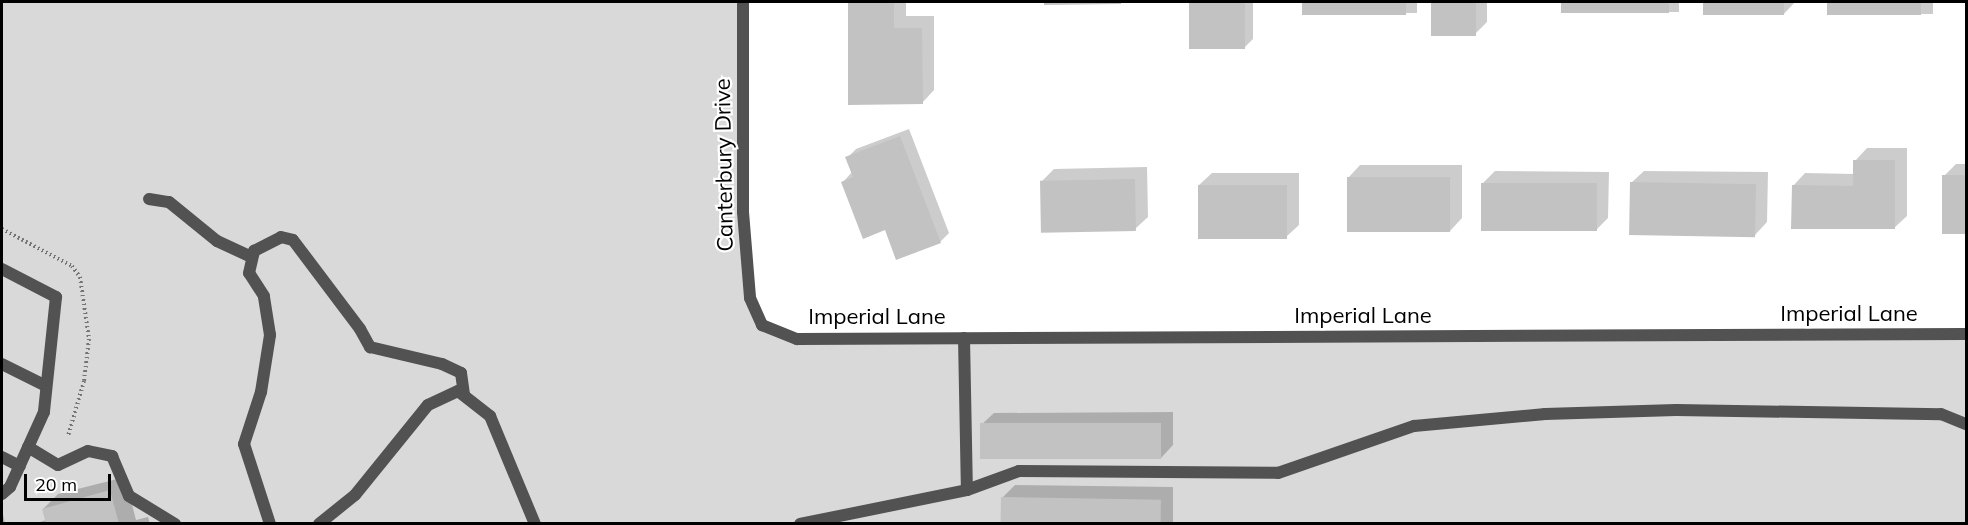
<!DOCTYPE html>
<style>
body{margin:0}
#map{position:relative;width:1968px;height:525px;overflow:hidden;background:#fff;font-family:Mulish,sans-serif}
div>[style]{position:absolute}
.green>*{inset:0;background:#d9d9d9}
.shadow>*{inset:0;background:#0003;transform-origin:0 0}
.building>*{inset:0;background:#c2c2c2;transform-origin:0 0}
.path>*{height:4px;margin-top:-2px;transform-origin:0;background:repeating-linear-gradient(90deg,#747474 0 1.5px,transparent 0 4.5px)}
.service>*{height:12px;margin:-6px;padding:0 6px;transform-origin:6px;border-radius:6px;background:#525252}
.minor>*{height:12px;margin:-6px;padding:0 6px;transform-origin:6px;border-radius:6px;background:#525252}
span{translate:-50% -50%;white-space:nowrap;text-align:center;line-height:1.15;-webkit-text-stroke:4.5px #fff;paint-order:stroke}
.street-label{font-size:22px;color:#000}
.frame{position:absolute;inset:0;border:3px solid #000;pointer-events:none}
.scale{position:absolute;left:24px;top:474px;width:87px;height:27px;box-sizing:border-box;border:3px solid #000;border-top:0;padding-left:8px;font-size:18px;line-height:21px;white-space:nowrap;color:#000;-webkit-text-stroke:4px #fff;paint-order:stroke}
</style>
<div id="map">
<div class="green">
<i style="clip-path:polygon(2px 2px,743px 2px,750px 298px,763px 325px,797px 339px,1966px 334px,1966px 523px,2px 523px)"></i>
</div>
<div class="shadow">
<i style="clip-path:polygon(849px 2px,906px 2px,906px 16px,934px 16px,934px 90px,922px 103px,850px 103px)"></i>
<i style="clip-path:polygon(1045px 2px,1121px 2px,1045px 4px)"></i>
<i style="clip-path:polygon(1191px 2px,1253px 2px,1253px 39px,1244px 48px,1191px 48px)"></i>
<i style="left:1303px;top:2px;width:114px;height:11px"></i>
<i style="clip-path:polygon(1432px 2px,1487px 2px,1487px 22px,1475px 34px,1432px 34px)"></i>
<i style="left:1562px;top:2px;width:117px;height:10px"></i>
<i style="clip-path:polygon(1705px 2px,1795px 2px,1783px 15px,1704px 13px)"></i>
<i style="left:1829px;top:2px;width:104px;height:12px"></i>
<i style="clip-path:polygon(909px 129px,949px 233px,940px 242px,843px 182px,852px 172px,847px 158px,856px 149px)"></i>
<i style="clip-path:polygon(1867px 148px,1907px 148px,1907px 216px,1894px 228px,1793px 186px,1805px 173px,1855px 174px,1855px 161px)"></i>
<i style="clip-path:polygon(1956px 164px,1966px 164px,1966px 232px,1944px 232px,1944px 176px)"></i>
<i style="clip-path:polygon(1360px 165px,1462px 165px,1462px 218px,1450px 231px,1348px 178px)"></i>
<i style="clip-path:polygon(1147px 167px,1148px 217px,1135px 229px,1042px 181px,1054px 169px)"></i>
<i style="clip-path:polygon(1495px 171px,1609px 172px,1608px 218px,1596px 230px,1483px 183px)"></i>
<i style="clip-path:polygon(1644px 171px,1768px 172px,1767px 222px,1755px 235px,1631px 183px)"></i>
<i style="clip-path:polygon(1212px 173px,1299px 173px,1299px 225px,1286px 237px,1199px 185px)"></i>
<i style="clip-path:polygon(1173px 412px,1173px 445px,1161px 458px,981px 425px,994px 413px)"></i>
<i style="clip-path:polygon(125px 477px,136px 520px,148px 517px,150px 524px,34px 524px,46px 520px,43px 509px,58px 494px)"></i>
<i style="clip-path:polygon(1015px 485px,1173px 487px,1173px 524px,1002px 524px,1003px 497px)"></i>
<i style="clip-path:polygon(2px 509px,5px 524px,2px 524px)"></i>
</div>
<div class="building">
<i style="clip-path:polygon(848px 2px,894px 2px,894px 28px,922px 28px,923px 104px,848px 105px)"></i>
<i style="clip-path:polygon(1044px 2px,1121px 2px,1121px 4px,1044px 5px)"></i>
<i style="left:1189px;top:2px;width:56px;height:47px"></i>
<i style="left:1302px;top:2px;width:104px;height:13px"></i>
<i style="left:1431px;top:2px;width:45px;height:34px"></i>
<i style="left:1561px;top:2px;width:108px;height:11px"></i>
<i style="left:1703px;top:2px;width:81px;height:13px"></i>
<i style="left:1827px;top:2px;width:94px;height:13px"></i>
<i style="clip-path:polygon(900px 136px,941px 243px,896px 260px,885px 230px,863px 239px,841px 182px,853px 177px,845px 157px)"></i>
<i style="clip-path:polygon(1853px 160px,1895px 160px,1895px 229px,1791px 229px,1792px 185px,1853px 186px)"></i>
<i style="left:1942px;top:175px;width:24px;height:59px"></i>
<i style="left:1347px;top:177px;width:103px;height:55px"></i>
<i style="left:1135px;top:179px;width:52px;height:95px;rotate:89deg"></i>
<i style="left:1630px;top:182px;width:126px;height:53px;rotate:1deg"></i>
<i style="left:1481px;top:183px;width:116px;height:48px"></i>
<i style="left:1198px;top:185px;width:89px;height:54px"></i>
<i style="left:1161px;top:423px;width:36px;height:181px;rotate:90deg"></i>
<i style="clip-path:polygon(110px 490px,119px 524px,46px 524px,42px 509px)"></i>
<i style="left:1001px;top:497px;width:160px;height:27px;rotate:1deg"></i>
</div>
<div class="path">
<i style="left:2px;top:229px;width:79px;rotate:27.9deg"></i>
<i style="left:72px;top:266px;width:14px;rotate:54deg"></i>
<i style="left:80px;top:277px;width:63px;rotate:81.7deg"></i>
<i style="left:89px;top:339px;width:42px;rotate:96.8deg"></i>
<i style="left:84px;top:381px;width:57px;rotate:106.2deg"></i>
</div>
<div class="service">
<i style="left:149px;top:199px;width:20px;rotate:9deg"></i>
<i style="left:169px;top:202px;width:62px;rotate:39.1deg"></i>
<i style="left:217px;top:241px;width:38px;rotate:25deg"></i>
<i style="left:2px;top:269px;width:61px;rotate:27.4deg"></i>
<i style="left:56px;top:297px;width:116px;rotate:96deg"></i>
<i style="left:44px;top:412px;width:82px;rotate:114.4deg"></i>
<i style="left:10px;top:487px;width:11px;rotate:139deg"></i>
<i style="left:964px;top:338px;width:152px;rotate:88.9deg"></i>
<i style="left:2px;top:364px;width:49px;rotate:26.6deg"></i>
<i style="left:28px;top:447px;width:35px;rotate:31deg"></i>
<i style="left:58px;top:465px;width:33px;rotate:-25deg"></i>
<i style="left:88px;top:451px;width:25px;rotate:12deg"></i>
<i style="left:112px;top:456px;width:43px;rotate:67deg"></i>
<i style="left:129px;top:496px;width:54px;rotate:31.3deg"></i>
<i style="left:2px;top:457px;width:20px;rotate:27deg"></i>
<i style="left:270px;top:524px;width:84px;rotate:-108deg"></i>
<i style="left:244px;top:444px;width:55px;rotate:-71.9deg"></i>
<i style="left:261px;top:392px;width:58px;rotate:-81deg"></i>
<i style="left:270px;top:335px;width:39px;rotate:-99deg"></i>
<i style="left:264px;top:296px;width:27px;rotate:-123deg"></i>
<i style="left:249px;top:273px;width:23px;rotate:-77deg"></i>
<i style="left:254px;top:251px;width:30px;rotate:-27deg"></i>
<i style="left:281px;top:237px;width:12px;rotate:14deg"></i>
<i style="left:293px;top:240px;width:111px;rotate:53deg"></i>
<i style="left:360px;top:329px;width:21px;rotate:61deg"></i>
<i style="left:370px;top:347px;width:74px;rotate:13.3deg"></i>
<i style="left:442px;top:364px;width:21px;rotate:25deg"></i>
<i style="left:461px;top:373px;width:22px;rotate:82deg"></i>
<i style="left:319px;top:524px;width:46px;rotate:-38.9deg"></i>
<i style="left:355px;top:495px;width:116px;rotate:-51deg"></i>
<i style="left:428px;top:405px;width:33px;rotate:-25deg"></i>
<i style="left:458px;top:391px;width:41px;rotate:38deg"></i>
<i style="left:490px;top:416px;width:117px;rotate:67.4deg"></i>
<i style="left:800px;top:524px;width:170px;rotate:-11.5deg"></i>
<i style="left:967px;top:490px;width:55px;rotate:-20.1deg"></i>
<i style="left:1019px;top:471px;width:259px;rotate:0.4deg"></i>
<i style="left:1278px;top:473px;width:144px;rotate:-19.1deg"></i>
<i style="left:1414px;top:426px;width:132px;rotate:-5.2deg"></i>
<i style="left:1545px;top:414px;width:131px;rotate:-1.7deg"></i>
<i style="left:1676px;top:410px;width:265px;rotate:0.9deg"></i>
<i style="left:1941px;top:414px;width:27px;rotate:22deg"></i>
</div>
<div class="minor">
<i style="left:743px;top:2px;width:210px;rotate:90deg"></i>
<i style="left:743px;top:212px;width:86px;rotate:85.3deg"></i>
<i style="left:750px;top:298px;width:30px;rotate:66deg"></i>
<i style="left:762px;top:325px;width:38px;rotate:22deg"></i>
<i style="left:797px;top:339px;width:1169px;rotate:-0.25deg"></i>
</div>
<div class="street-label">
<span style="left:724px;top:165px;rotate:-91deg">Canterbury Drive</span>
<span style="left:1849px;top:314px">Imperial Lane</span>
<span style="left:1363px;top:316px">Imperial Lane</span>
<span style="left:877px;top:317px">Imperial Lane</span>
</div>
<div class="frame"></div>
<div class="scale">20 m</div>
</div>
